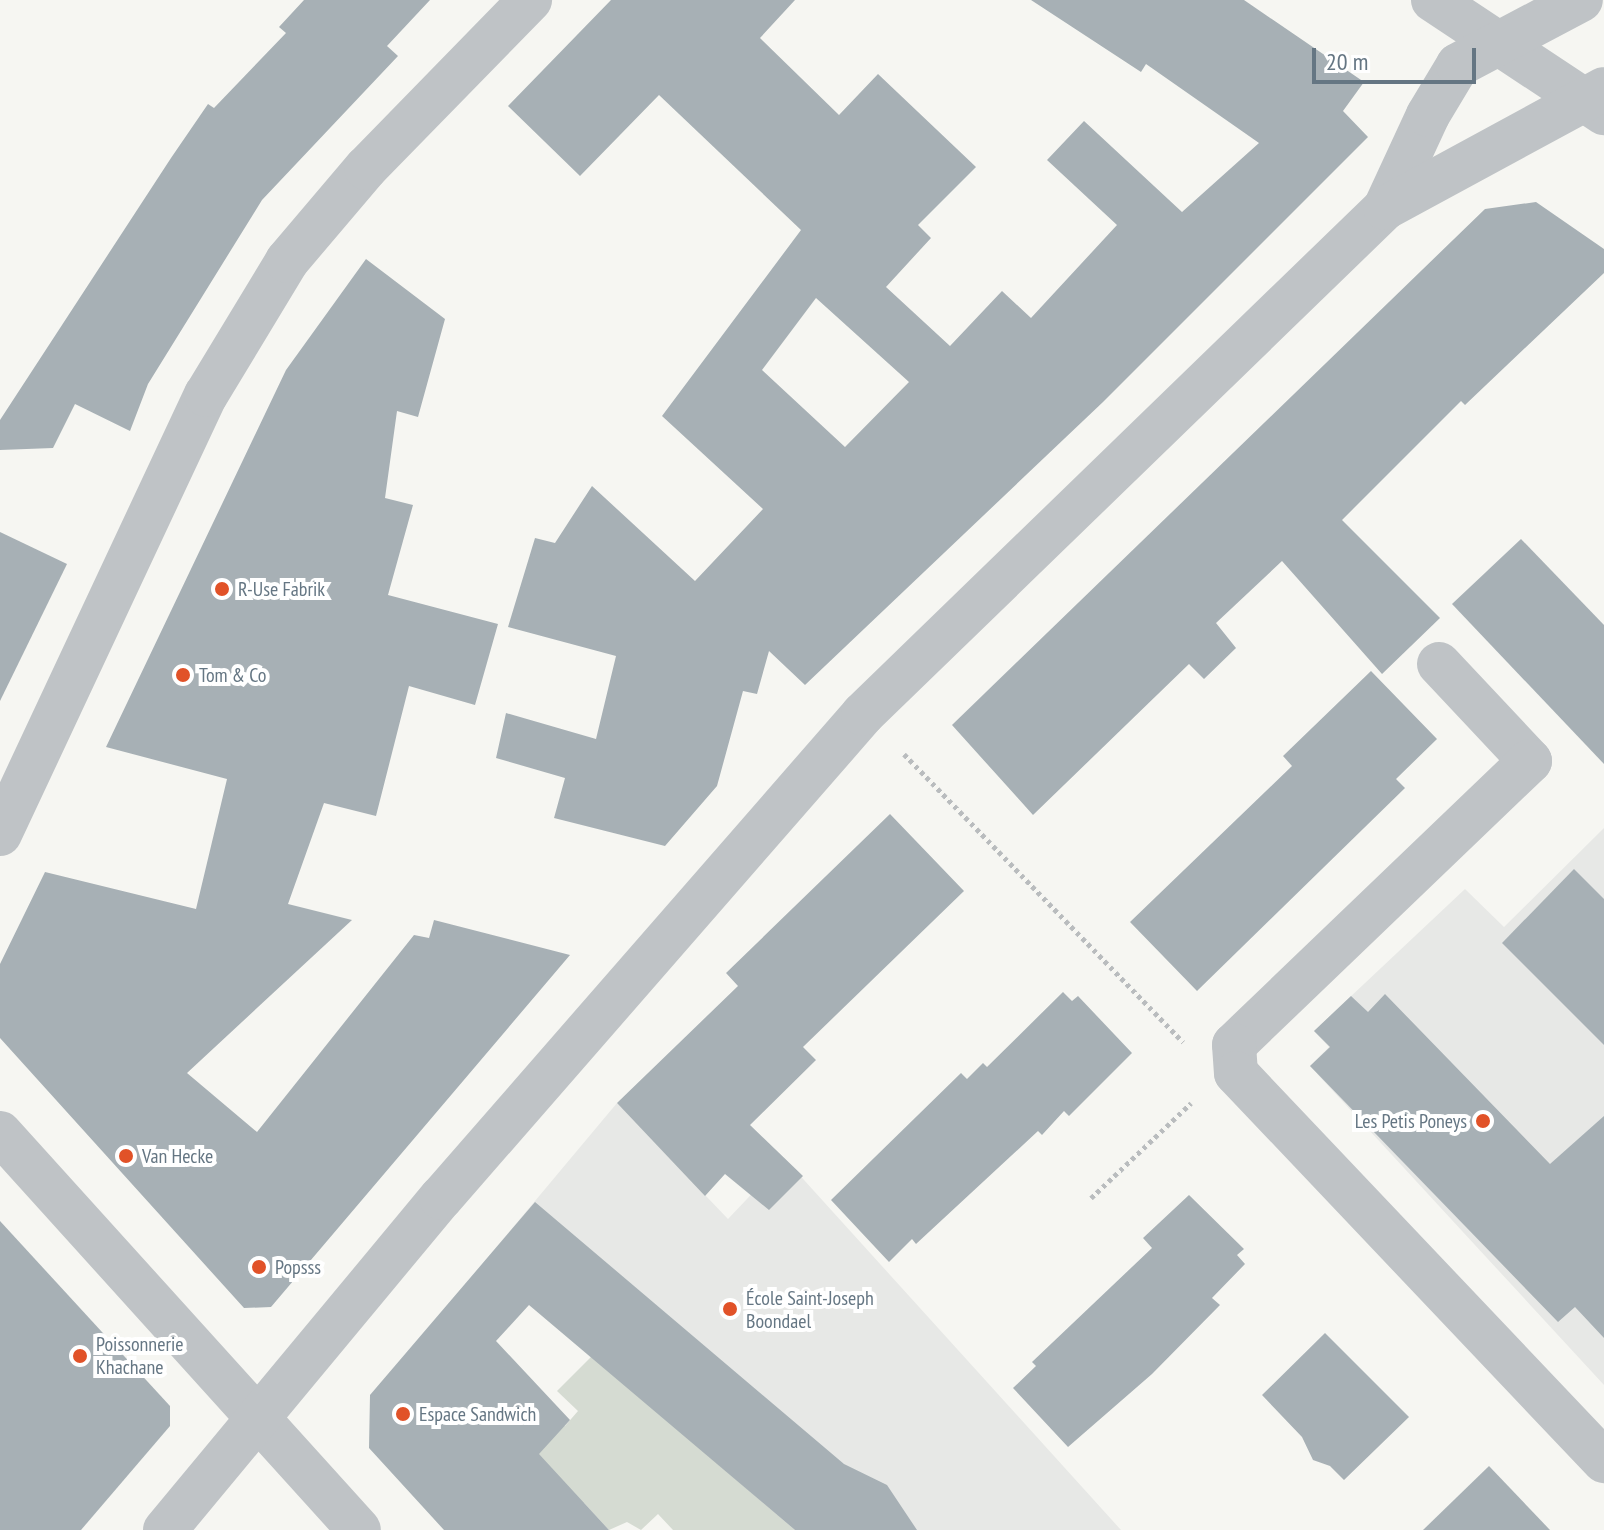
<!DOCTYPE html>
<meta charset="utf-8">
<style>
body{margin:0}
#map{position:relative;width:1604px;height:1530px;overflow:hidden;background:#f6f6f2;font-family:"PT Sans Narrow",sans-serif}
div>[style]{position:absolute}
.built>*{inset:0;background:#e7e8e6}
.green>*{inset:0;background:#d5dbd2}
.building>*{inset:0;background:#a7b0b5}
.path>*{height:5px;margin-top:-2.5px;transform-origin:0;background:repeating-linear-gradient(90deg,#b9bcbe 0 4px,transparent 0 8px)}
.minor>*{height:44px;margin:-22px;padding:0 22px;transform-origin:22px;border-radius:22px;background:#bfc3c6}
.dots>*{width:22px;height:22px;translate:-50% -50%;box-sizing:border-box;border:4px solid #fff;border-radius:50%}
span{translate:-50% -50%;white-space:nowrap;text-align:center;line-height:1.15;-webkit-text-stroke:8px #fff;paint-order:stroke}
.poi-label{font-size:20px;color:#657683}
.left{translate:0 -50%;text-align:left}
.right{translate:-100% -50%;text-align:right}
.scale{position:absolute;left:1312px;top:48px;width:164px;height:36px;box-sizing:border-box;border:4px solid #657683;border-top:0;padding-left:10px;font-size:24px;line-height:28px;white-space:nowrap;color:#657683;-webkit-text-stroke:6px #fff;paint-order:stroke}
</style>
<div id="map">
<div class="built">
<i style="clip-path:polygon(1604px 828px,1604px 1385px,1310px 1066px,1329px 1047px,1314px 1031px,1465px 889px,1504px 927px)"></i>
<i style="clip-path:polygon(617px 1103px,728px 1219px,785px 1159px,1121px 1530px,795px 1530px,483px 1263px)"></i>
</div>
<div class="green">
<i style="clip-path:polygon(592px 1356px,795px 1530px,673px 1530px,658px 1514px,641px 1530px,627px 1522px,609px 1530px,584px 1503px,566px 1519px,533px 1481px,539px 1404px,565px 1426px,578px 1411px,557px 1391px)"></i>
</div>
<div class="building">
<i style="clip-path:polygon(304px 0,430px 0,387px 46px,398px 56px,262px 200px,148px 384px,130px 431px,75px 404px,53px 448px,0 450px,0 420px,171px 158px,208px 104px,214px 108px,286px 33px,279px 27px)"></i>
<i style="clip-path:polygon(evenodd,611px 0,795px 0,760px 38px,839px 115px,878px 74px,976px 167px,918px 225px,931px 238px,886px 287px,950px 346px,1002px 291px,1031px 318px,1117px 225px,1047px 160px,1084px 121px,1182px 212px,1259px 143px,1146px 64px,1141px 72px,1031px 0,1244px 0,1364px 82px,1343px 111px,1368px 137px,1103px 402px,805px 685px,769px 651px,757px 694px,743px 691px,717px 786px,665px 846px,554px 818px,565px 778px,496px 758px,506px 713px,596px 739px,616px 656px,508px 627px,535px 538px,555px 543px,592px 486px,695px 581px,763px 509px,662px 416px,801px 230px,659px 95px,580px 176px,508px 106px,611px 0,816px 298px,909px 382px,845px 447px,762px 370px,816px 298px)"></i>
<i style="clip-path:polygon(1536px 202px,1604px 249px,1604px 273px,1465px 405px,1461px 401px,1342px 520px,1440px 618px,1382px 674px,1282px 561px,1216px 623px,1236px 648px,1204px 679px,1189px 664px,1033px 815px,952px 725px,1485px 209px)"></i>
<i style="clip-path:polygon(366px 259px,445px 319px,418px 417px,397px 411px,385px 498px,413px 505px,388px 595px,498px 624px,475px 705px,409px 686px,376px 816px,324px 803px,288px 904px,352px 920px,187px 1073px,257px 1132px,414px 935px,429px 938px,434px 920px,570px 955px,271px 1307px,244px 1308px,0 1038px,0 964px,45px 872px,196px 909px,227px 779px,106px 747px,286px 370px)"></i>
<i style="clip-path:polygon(0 532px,67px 564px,0 701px)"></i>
<i style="clip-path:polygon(1521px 539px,1604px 625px,1604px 764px,1452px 604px)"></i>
<i style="clip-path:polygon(1371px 671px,1437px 739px,1396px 779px,1405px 788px,1197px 991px,1130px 922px,1292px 766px,1283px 756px)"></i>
<i style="clip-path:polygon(890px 814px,964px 891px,803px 1047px,816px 1060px,750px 1125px,803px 1176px,769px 1210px,725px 1174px,705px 1196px,617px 1103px,738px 986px,726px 973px)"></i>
<i style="clip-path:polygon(1574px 869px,1604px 899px,1604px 1045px,1502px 943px)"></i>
<i style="clip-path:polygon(1063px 992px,1072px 1001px,1078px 996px,1132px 1053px,1069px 1116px,1064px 1111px,1042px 1135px,1038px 1131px,916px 1244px,912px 1239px,889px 1262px,831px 1200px,961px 1073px,967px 1079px,983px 1063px,987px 1067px)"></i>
<i style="clip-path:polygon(1385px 994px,1550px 1164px,1604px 1116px,1604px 1338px,1575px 1307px,1558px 1322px,1310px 1066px,1330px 1047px,1314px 1031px,1351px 996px,1368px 1012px)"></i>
<i style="clip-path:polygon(1189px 1195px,1244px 1249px,1237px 1255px,1245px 1264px,1212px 1298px,1220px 1305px,1152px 1374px,1068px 1447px,1013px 1388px,1036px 1366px,1032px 1362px,1152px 1248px,1143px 1238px)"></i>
<i style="clip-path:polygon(535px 1202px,844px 1464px,887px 1485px,917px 1530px,795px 1530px,529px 1305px,496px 1341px,570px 1420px,539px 1454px,609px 1530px,444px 1530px,369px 1448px,370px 1395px)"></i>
<i style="clip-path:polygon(0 1221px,170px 1406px,170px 1426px,81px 1530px,0 1530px)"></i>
<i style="clip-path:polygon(1325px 1333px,1409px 1417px,1344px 1480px,1330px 1466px,1313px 1460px,1302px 1437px,1262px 1395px)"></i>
<i style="clip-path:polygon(1489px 1466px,1550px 1530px,1423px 1530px)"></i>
</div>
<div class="path">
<i style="left:904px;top:754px;width:401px;rotate:45.9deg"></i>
<i style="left:1091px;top:1198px;width:138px;rotate:-43.5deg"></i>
</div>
<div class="minor">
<i style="left:1433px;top:0;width:205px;rotate:33.5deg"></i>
<i style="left:1385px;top:208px;width:102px;rotate:-65.2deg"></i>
<i style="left:1428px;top:115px;width:58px;rotate:-59deg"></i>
<i style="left:1458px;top:65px;width:139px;rotate:-27.9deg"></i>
<i style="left:1439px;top:664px;width:133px;rotate:46.8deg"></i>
<i style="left:1530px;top:761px;width:410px;rotate:136.2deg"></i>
<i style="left:1234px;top:1045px;width:28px;rotate:86deg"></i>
<i style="left:1236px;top:1073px;width:535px;rotate:46.52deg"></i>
<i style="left:0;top:834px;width:485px;rotate:-64.9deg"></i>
<i style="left:206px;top:395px;width:157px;rotate:-58.8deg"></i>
<i style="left:287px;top:261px;width:122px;rotate:-49.7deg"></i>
<i style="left:366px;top:168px;width:235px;rotate:-45.7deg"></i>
<i style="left:0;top:1133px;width:535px;rotate:47.88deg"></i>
<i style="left:165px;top:1530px;width:432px;rotate:-50.3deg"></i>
<i style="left:441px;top:1198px;width:642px;rotate:-48.91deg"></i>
<i style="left:863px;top:714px;width:727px;rotate:-44.11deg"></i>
<i style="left:1385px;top:208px;width:249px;rotate:-28.5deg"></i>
</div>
<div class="dots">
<i style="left:222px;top:589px;background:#e15228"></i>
<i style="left:183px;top:675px;background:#e15228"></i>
<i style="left:1483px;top:1121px;background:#e15228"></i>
<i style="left:126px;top:1156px;background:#e15228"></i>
<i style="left:259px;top:1267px;background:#e15228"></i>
<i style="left:730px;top:1309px;background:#e15228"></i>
<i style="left:80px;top:1356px;background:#e15228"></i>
<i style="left:403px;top:1414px;background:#e15228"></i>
</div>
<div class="poi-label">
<span class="left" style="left:238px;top:589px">R-Use Fabrik</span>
<span class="left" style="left:199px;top:675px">Tom &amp; Co</span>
<span class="right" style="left:1467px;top:1121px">Les Petis Poneys</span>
<span class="left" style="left:142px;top:1156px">Van Hecke</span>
<span class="left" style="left:275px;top:1267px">Popsss</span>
<span class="left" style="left:746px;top:1310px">École Saint-Joseph<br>Boondael</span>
<span class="left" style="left:96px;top:1356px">Poissonnerie<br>Khachane</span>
<span class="left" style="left:419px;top:1414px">Espace Sandwich</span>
</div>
<div class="scale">20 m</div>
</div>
